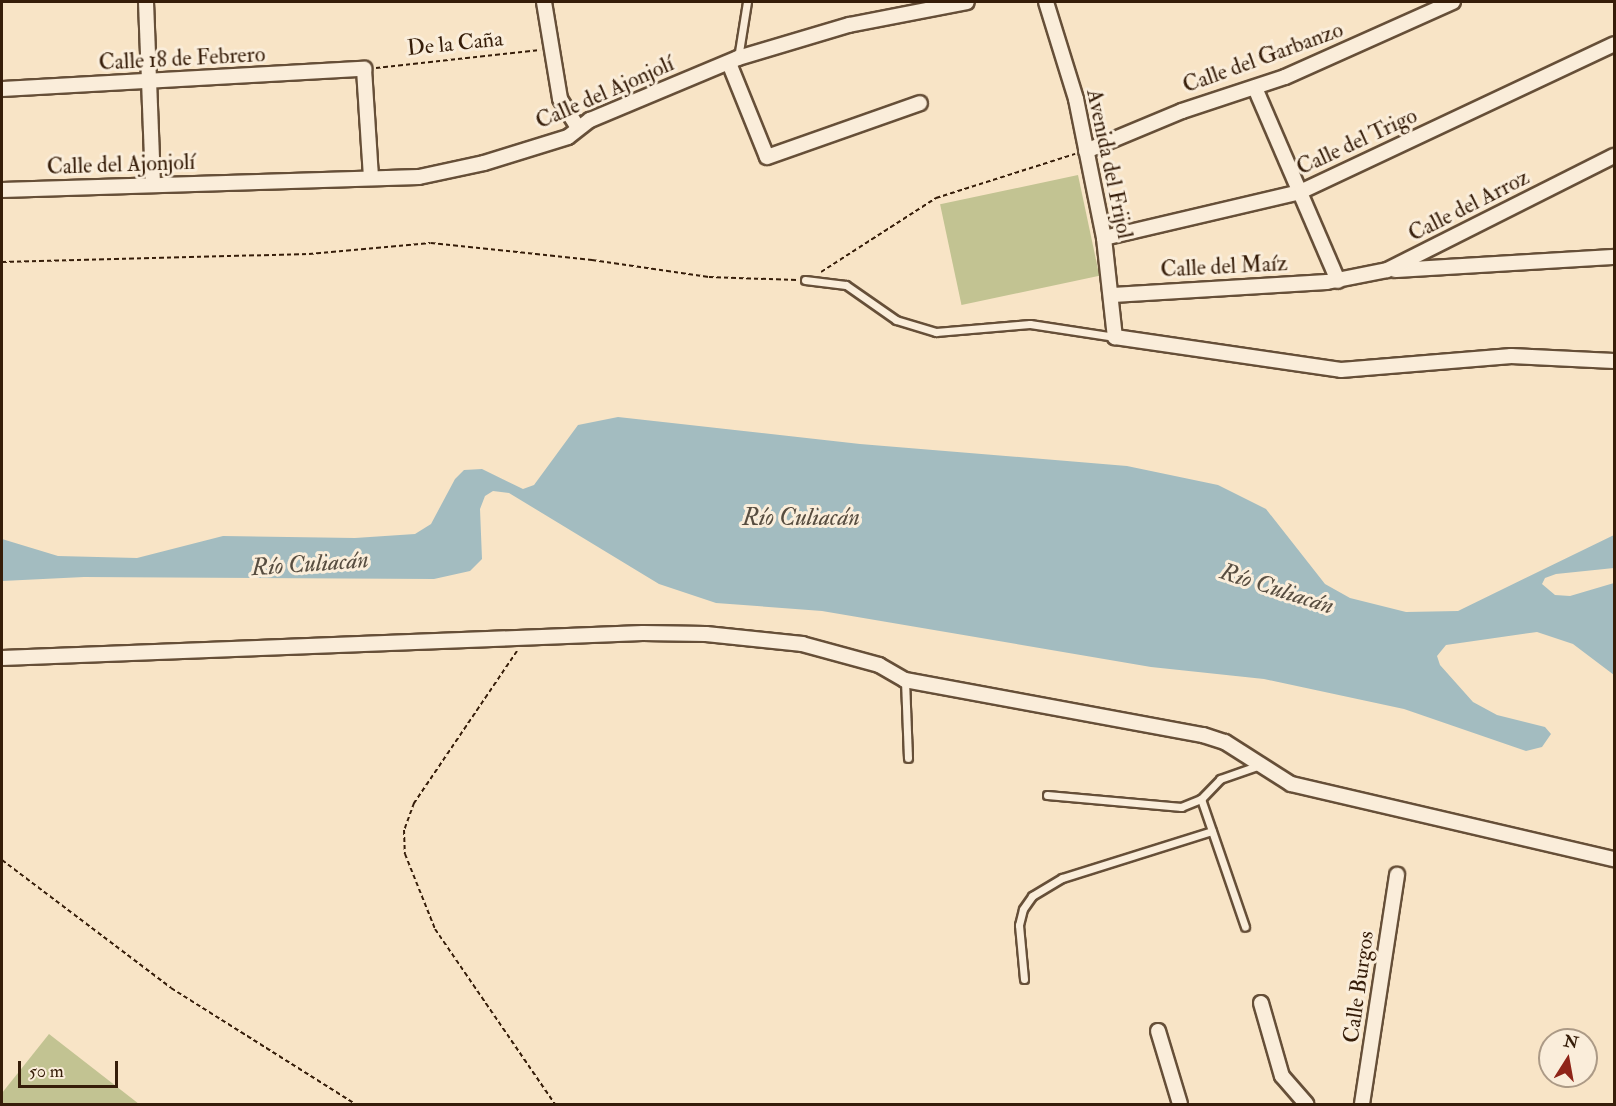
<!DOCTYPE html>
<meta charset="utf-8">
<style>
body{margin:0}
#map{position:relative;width:1616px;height:1106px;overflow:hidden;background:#f8e4c6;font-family:"IM FELL Double Pica",serif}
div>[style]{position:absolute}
.green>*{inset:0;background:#c2c392;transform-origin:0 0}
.water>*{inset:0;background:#a3bcc0}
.path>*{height:2px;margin-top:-1px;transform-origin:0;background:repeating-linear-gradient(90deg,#361d09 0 4.5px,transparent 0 7.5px)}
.roads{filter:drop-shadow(2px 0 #664f38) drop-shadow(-2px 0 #664f38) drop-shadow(0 2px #664f38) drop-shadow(0 -2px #664f38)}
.lane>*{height:7px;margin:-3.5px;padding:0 3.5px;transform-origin:3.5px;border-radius:3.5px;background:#faedda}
.street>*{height:14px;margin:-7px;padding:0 7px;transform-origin:7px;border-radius:7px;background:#faedda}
span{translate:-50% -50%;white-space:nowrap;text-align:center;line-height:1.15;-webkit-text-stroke:6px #faedda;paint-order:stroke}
.street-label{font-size:22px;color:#361d09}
.water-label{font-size:24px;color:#574d40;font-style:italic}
.frame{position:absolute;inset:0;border:3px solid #361d09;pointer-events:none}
.north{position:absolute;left:1538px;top:1028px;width:60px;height:60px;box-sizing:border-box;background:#faedda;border:2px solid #ac9a86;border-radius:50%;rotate:11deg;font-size:16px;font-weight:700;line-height:24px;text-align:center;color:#361d09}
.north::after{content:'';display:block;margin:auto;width:21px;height:27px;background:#8f2418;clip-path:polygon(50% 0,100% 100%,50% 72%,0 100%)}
.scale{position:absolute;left:18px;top:1061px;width:100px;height:27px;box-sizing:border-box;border:3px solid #361d09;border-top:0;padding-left:8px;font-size:18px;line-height:21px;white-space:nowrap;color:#361d09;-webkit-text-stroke:4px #faedda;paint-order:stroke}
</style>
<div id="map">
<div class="green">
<i style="left:1078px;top:175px;width:103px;height:141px;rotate:78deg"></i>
<i style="clip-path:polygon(49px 1034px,139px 1104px,2px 1104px,2px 1093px)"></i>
</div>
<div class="water">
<i style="clip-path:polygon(618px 417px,860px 444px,1127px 466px,1218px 485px,1266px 509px,1325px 584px,1350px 598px,1406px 612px,1458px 611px,1614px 535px,1614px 568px,1556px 574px,1545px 578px,1542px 584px,1555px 595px,1570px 596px,1614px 583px,1614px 675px,1573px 644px,1537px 632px,1446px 645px,1437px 656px,1440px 665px,1473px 702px,1497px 715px,1545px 727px,1551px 734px,1542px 747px,1526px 751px,1404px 709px,1264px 679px,1151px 667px,822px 611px,716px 603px,659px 584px,509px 493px,493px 491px,485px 496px,480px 509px,482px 559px,470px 571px,434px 579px,84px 577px,2px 581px,2px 539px,58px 556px,137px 558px,223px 536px,355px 538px,415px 534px,431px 524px,455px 479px,464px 470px,482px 469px,523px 489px,534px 485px,578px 425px)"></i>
</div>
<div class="path">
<i style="left:376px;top:68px;width:165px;rotate:-6.3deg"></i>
<i style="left:2px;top:262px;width:307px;rotate:-1.5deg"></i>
<i style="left:309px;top:254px;width:122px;rotate:-5.2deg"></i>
<i style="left:431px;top:243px;width:162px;rotate:6deg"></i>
<i style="left:592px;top:260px;width:118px;rotate:8.3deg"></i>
<i style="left:709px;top:277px;width:88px;rotate:2deg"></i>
<i style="left:821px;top:272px;width:137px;rotate:-32.8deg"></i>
<i style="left:936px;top:198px;width:146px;rotate:-17.6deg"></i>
<i style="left:517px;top:651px;width:184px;rotate:124.1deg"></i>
<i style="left:414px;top:803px;width:29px;rotate:110deg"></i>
<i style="left:404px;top:830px;width:24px;rotate:88deg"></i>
<i style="left:405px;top:854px;width:81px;rotate:68.2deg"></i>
<i style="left:435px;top:929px;width:212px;rotate:55.6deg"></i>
<i style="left:2px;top:860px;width:212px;rotate:37.1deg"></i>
<i style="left:171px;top:988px;width:218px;rotate:32.2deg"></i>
</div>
<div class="roads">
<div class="lane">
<i style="left:738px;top:58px;width:57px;rotate:-80.9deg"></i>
<i style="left:805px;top:280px;width:41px;rotate:7deg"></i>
<i style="left:846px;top:285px;width:61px;rotate:35deg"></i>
<i style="left:896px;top:320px;width:42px;rotate:16.7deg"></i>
<i style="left:936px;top:332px;width:94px;rotate:-4.9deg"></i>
<i style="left:1030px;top:324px;width:86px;rotate:8.7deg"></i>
<i style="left:905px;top:680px;width:78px;rotate:87.8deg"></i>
<i style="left:1047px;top:795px;width:135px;rotate:5.1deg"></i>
<i style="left:1181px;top:807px;width:22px;rotate:-22deg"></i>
<i style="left:1201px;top:799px;width:28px;rotate:-46deg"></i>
<i style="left:1220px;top:779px;width:42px;rotate:-19.3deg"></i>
<i style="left:1201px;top:799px;width:135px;rotate:71deg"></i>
<i style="left:1024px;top:979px;width:54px;rotate:-95.3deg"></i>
<i style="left:1019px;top:925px;width:16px;rotate:-76deg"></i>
<i style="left:1023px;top:909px;width:16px;rotate:-55deg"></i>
<i style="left:1032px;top:896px;width:35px;rotate:-31deg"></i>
<i style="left:1062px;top:878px;width:157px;rotate:-17.4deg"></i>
</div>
<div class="street">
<i style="left:146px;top:2px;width:183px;rotate:87.8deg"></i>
<i style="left:544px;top:2px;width:98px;rotate:80.6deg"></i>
<i style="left:560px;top:99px;width:34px;rotate:58deg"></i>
<i style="left:1046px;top:2px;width:102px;rotate:72.8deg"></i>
<i style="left:1076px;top:99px;width:142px;rotate:78.6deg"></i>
<i style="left:1104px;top:238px;width:100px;rotate:83.7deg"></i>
<i style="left:1115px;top:337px;width:228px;rotate:8.3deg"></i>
<i style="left:1341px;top:370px;width:171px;rotate:-4.7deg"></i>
<i style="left:1511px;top:356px;width:103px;rotate:2.8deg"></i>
<i style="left:729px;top:63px;width:101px;rotate:68deg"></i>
<i style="left:767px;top:157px;width:162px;rotate:-19.4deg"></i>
<i style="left:1255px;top:88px;width:210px;rotate:66.7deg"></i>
<i style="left:2px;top:89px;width:363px;rotate:-3.2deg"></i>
<i style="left:364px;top:69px;width:107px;rotate:86.3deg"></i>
<i style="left:1086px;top:151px;width:104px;rotate:-22.6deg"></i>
<i style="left:1182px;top:111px;width:108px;rotate:-18.3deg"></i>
<i style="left:1285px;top:77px;width:184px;rotate:-24.1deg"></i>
<i style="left:2px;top:190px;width:417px;rotate:-1.8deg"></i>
<i style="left:419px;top:177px;width:66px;rotate:-12.2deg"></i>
<i style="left:484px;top:163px;width:88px;rotate:-17.2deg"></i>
<i style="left:568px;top:137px;width:28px;rotate:-38deg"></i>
<i style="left:590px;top:120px;width:160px;rotate:-22.7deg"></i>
<i style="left:738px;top:58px;width:116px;rotate:-16.6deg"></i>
<i style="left:849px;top:25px;width:120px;rotate:-11deg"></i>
<i style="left:1104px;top:238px;width:201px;rotate:-13.2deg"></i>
<i style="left:1300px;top:192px;width:347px;rotate:-25.2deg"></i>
<i style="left:1395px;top:270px;width:219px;rotate:-3.4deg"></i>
<i style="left:1113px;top:295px;width:214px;rotate:-3.5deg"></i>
<i style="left:1327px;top:282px;width:61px;rotate:-11.3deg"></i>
<i style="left:1387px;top:270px;width:254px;rotate:-26.7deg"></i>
<i style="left:2px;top:658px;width:641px;rotate:-2.23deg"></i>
<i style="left:643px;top:633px;width:63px;rotate:0.9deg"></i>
<i style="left:706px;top:634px;width:97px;rotate:5.9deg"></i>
<i style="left:802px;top:644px;width:80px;rotate:15.3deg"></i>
<i style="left:879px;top:665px;width:30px;rotate:30deg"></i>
<i style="left:905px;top:680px;width:303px;rotate:10.5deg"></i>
<i style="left:1203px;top:735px;width:23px;rotate:18deg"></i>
<i style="left:1225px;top:742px;width:78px;rotate:32.5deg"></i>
<i style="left:1291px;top:784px;width:332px;rotate:13.1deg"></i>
<i style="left:1261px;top:1003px;width:76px;rotate:74deg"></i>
<i style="left:1282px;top:1076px;width:37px;rotate:49deg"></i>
<i style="left:1158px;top:1031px;width:76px;rotate:73.2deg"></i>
<i style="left:1362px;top:1104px;width:232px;rotate:-81.3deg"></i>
</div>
</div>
<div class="street-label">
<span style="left:455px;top:44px;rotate:-6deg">De la Caña</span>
<span style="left:1263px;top:58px;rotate:-20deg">Calle del Garbanzo</span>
<span style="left:182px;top:59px;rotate:-3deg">Calle 18 de Febrero</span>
<span style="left:605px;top:93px;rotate:-24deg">Calle del Ajonjolí</span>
<span style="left:1357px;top:142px;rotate:-25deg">Calle del Trigo</span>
<span style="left:1109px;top:164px;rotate:78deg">Avenida del Frijol</span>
<span style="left:121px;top:165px;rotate:-2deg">Calle del Ajonjolí</span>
<span style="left:1469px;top:206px;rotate:-27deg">Calle del Arroz</span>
<span style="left:1224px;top:267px;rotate:-3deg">Calle del Maíz</span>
<span style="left:1359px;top:987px;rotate:-82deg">Calle Burgos</span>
</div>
<div class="water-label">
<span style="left:801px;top:518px">Río Culiacán</span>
<span style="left:310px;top:564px;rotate:-4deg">Río Culiacán</span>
<span style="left:1277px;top:589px;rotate:18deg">Río Culiacán</span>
</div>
<div class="frame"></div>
<div class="north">N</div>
<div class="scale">50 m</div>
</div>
